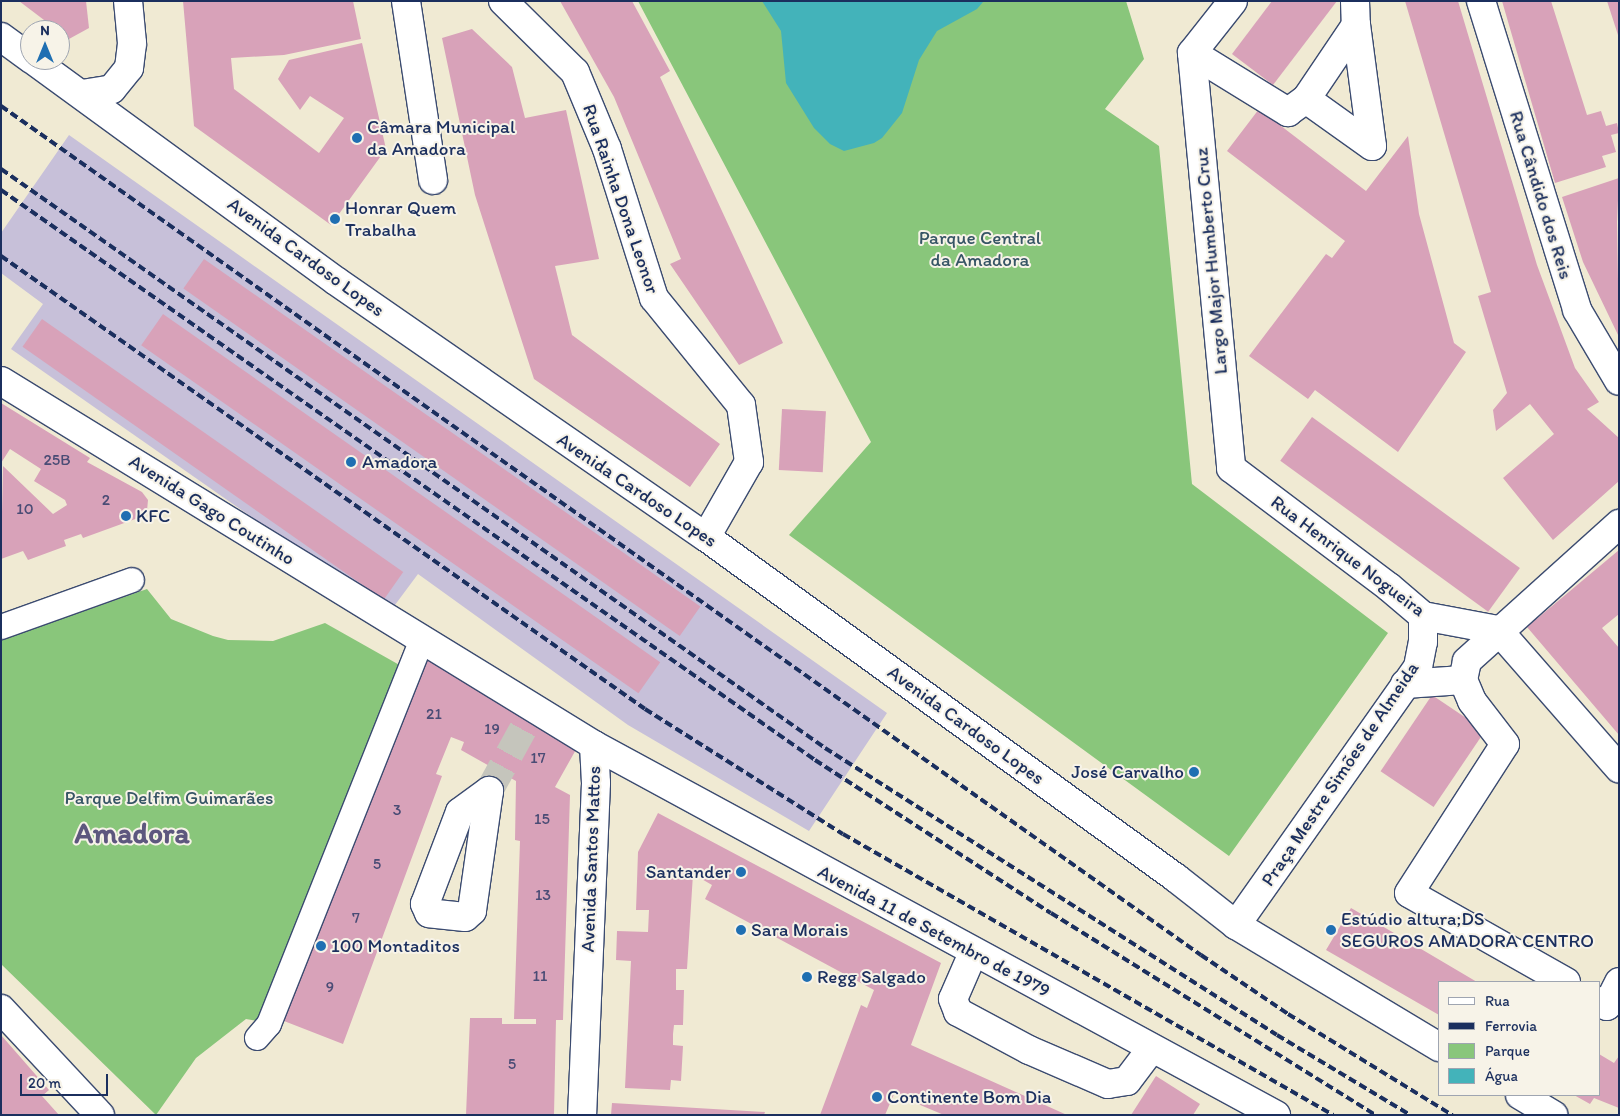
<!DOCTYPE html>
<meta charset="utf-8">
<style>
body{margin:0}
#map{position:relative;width:1620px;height:1116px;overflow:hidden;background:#f0ead3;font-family:Itim,sans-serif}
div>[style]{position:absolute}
.industrial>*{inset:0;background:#c7c0d9}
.green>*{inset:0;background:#89c67b}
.water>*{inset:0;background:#43b3ba}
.building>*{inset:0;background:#d8a2b9;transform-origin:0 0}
.minor-tunnel>*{height:28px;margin-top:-14px;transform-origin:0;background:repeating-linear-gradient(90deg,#c5c5bc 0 28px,transparent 0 42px)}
.roads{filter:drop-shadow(1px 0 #3b4b70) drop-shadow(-1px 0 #3b4b70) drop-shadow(0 1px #3b4b70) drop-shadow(0 -1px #3b4b70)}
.pedestrian>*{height:24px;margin:-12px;padding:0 12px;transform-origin:12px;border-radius:12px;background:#fff}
.minor>*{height:28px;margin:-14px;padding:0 14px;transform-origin:14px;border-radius:14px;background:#fff}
.tertiary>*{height:28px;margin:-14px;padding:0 14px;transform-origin:14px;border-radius:14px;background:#fff}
.rail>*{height:4px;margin-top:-2px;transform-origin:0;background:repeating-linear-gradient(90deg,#1b2f5e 0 8px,transparent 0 12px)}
.dots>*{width:14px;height:14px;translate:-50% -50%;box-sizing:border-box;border:2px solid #f7f3e8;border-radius:50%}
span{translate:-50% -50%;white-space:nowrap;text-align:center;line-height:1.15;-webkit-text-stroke:4px #f7f3e8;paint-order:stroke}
.number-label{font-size:16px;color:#4a4c75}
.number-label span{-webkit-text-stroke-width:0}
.poi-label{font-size:19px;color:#1b2f5e}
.left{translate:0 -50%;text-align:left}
.right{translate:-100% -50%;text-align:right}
.street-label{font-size:19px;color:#1b2f5e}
.park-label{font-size:19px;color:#365565}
.town-label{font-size:29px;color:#5d577e;font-weight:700}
.frame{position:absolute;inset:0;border:2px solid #1b2f5e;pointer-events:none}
.legend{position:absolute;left:1438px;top:981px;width:162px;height:115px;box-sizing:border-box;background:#f7f3e8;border:1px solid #9fa5b1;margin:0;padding:6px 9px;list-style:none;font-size:15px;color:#1b2f5e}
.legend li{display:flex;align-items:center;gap:10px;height:25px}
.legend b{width:25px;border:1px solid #9fa5b1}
.north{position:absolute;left:20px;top:20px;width:50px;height:50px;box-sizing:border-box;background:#f7f3e8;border:1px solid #9fa5b1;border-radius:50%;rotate:0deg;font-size:14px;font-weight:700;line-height:20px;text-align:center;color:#1b2f5e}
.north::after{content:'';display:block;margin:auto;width:18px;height:22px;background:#1f6fb2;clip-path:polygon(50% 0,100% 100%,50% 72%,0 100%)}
.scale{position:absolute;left:20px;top:1074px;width:88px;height:22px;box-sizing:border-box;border:2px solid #1b2f5e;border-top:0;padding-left:6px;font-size:15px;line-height:18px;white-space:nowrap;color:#1b2f5e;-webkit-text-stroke:4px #f7f3e8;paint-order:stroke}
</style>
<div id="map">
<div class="industrial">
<i style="clip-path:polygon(69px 135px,887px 713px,809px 831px,628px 725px,418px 574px,389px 613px,11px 349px,43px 304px,1px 273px,1px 233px)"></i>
</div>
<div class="green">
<i style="clip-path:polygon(638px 1px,1126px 1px,1144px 59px,1105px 109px,1159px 146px,1192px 484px,1388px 633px,1229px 856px,789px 535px,871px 442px)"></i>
<i style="clip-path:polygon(147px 589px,171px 619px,213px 636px,228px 640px,273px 641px,325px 623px,403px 667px,360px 763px,263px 1022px,246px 1019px,196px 1058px,156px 1115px,1px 964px,1px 640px)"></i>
</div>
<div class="water">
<i style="clip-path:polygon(762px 1px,983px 1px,983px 2px,977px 9px,937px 31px,919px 60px,902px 113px,882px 138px,874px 143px,844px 151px,830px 144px,814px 128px,786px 83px,781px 31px)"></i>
</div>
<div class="building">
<i style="clip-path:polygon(19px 1px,86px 1px,89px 28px,69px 39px)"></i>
<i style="clip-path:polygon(183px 1px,353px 1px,361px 39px,284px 55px,231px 58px,234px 89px,319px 153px,344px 118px,310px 96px,300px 110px,278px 79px,289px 60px,362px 43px,386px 149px,331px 225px,194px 126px)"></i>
<i style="clip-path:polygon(560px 1px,632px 1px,670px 71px,660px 77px,783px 343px,739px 365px,670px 264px,681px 259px,614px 97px)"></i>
<i style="clip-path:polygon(1272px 1px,1337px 1px,1273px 85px,1232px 54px)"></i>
<i style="clip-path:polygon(1405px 1px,1458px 1px,1537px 265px,1575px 368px,1599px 402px,1587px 409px,1619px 438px,1619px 481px,1553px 540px,1503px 478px,1554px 434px,1530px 404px,1496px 431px,1493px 410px,1507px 393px,1478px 296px,1491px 292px)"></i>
<i style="clip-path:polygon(1502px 1px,1551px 1px,1587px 115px,1601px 111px,1606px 126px,1617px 123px,1619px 133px,1611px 135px,1616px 152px,1602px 156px,1606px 167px,1555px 183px)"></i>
<i style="clip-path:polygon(1607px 1px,1619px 1px,1619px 35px,1618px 35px)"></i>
<i style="clip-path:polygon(472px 29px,512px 67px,525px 118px,566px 110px,599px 259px,555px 266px,572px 335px,720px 444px,690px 487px,534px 379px,475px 195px,442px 38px)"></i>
<i style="clip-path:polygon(1259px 109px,1366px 191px,1408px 136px,1419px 214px,1454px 343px,1466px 352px,1398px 452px,1315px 390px,1308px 399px,1249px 356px,1326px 254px,1332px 258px,1345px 241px,1227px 151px)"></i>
<i style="clip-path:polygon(1619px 178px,1617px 222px,1619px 337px,1583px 262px,1562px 197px)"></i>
<i style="left:204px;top:259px;width:606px;height:36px;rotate:35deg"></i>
<i style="left:163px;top:314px;width:607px;height:38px;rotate:35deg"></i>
<i style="left:42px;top:319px;width:441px;height:34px;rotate:35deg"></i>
<i style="clip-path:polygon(1px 403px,90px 458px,87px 462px,142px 492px,148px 500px,147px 511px,138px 518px,83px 538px,81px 534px,64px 540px,66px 546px,28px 560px,23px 551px,1px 559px,3px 466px,53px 514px,67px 505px,65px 500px,34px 481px,41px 469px,10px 449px,1px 463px)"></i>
<i style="left:782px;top:409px;width:44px;height:61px;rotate:3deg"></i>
<i style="left:1312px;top:417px;width:257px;height:54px;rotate:36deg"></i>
<i style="clip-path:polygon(1619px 550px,1619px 614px,1602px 628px,1619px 648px,1619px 735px,1527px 627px)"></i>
<i style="clip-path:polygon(426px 656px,578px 746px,555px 787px,570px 795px,563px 1020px,556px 1020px,554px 1115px,466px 1115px,470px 1018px,502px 1018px,502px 1024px,536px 1024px,536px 1019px,514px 1019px,520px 841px,515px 840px,516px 781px,461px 750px,464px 742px,451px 737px,436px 774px,442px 776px,343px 1044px,284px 1021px)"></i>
<i style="left:1432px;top:695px;width:64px;height:92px;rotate:34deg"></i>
<i style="clip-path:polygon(658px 813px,941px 963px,911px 1045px,1067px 1115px,944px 1115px,894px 1094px,885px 1115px,820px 1115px,861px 1005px,867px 1008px,874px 990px,705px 899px,712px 885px,693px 874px,687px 969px,676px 969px,676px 990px,684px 990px,683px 1025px,674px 1025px,673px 1034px,673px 1045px,683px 1046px,681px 1081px,671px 1080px,670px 1090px,625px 1088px,631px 961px,616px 960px,617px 931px,648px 932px,649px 910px,636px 910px,638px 852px)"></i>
<i style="clip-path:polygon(1351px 908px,1394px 933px,1477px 982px,1439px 982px,1439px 1015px,1326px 950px)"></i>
<i style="clip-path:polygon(1px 1035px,49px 1090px,42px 1096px,59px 1115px,1px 1115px)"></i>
<i style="clip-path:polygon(1599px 1054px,1614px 1063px,1619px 1056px,1619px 1108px,1594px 1098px,1590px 1104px,1574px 1095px,1599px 1095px)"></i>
<i style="clip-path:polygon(1156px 1076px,1200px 1104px,1193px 1115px,1131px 1115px)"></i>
<i style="clip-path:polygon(612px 1103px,765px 1112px,764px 1115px,611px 1115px)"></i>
</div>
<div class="minor-tunnel">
<i style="left:489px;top:791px;width:94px;rotate:-61.2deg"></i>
</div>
<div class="roads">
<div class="pedestrian">
<i style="left:1px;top:627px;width:139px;rotate:-19.7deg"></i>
<i style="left:257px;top:1038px;width:18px;rotate:-49deg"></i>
<i style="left:269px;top:1024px;width:413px;rotate:-68.3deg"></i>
</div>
<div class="minor">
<i style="left:406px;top:1px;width:181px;rotate:81.4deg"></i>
<i style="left:503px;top:1px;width:101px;rotate:44.6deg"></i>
<i style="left:575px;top:72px;width:83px;rotate:67.4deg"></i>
<i style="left:607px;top:149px;width:156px;rotate:72.5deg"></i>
<i style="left:654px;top:298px;width:138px;rotate:50.9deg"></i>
<i style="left:741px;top:405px;width:58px;rotate:82deg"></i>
<i style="left:749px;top:462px;width:86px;rotate:119.8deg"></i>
<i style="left:1355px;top:1px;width:24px;rotate:88deg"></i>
<i style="left:1481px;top:1px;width:324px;rotate:72.7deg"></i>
<i style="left:1577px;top:310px;width:82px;rotate:59.4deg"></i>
<i style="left:1px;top:37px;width:36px;rotate:36deg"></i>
<i style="left:1192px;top:53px;width:417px;rotate:84.6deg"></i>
<i style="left:1231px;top:468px;width:198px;rotate:37deg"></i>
<i style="left:1389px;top:587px;width:45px;rotate:40.5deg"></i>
<i style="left:1423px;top:616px;width:76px;rotate:10.6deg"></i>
<i style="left:1498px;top:630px;width:184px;rotate:48.8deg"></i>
<i style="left:1192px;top:53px;width:113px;rotate:31.6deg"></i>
<i style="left:1288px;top:112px;width:22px;rotate:-36deg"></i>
<i style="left:1306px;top:99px;width:81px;rotate:35.5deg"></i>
<i style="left:1372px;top:146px;width:122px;rotate:-97.5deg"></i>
<i style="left:1356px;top:25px;width:89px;rotate:124deg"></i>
<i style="left:1192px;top:53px;width:66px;rotate:-51.7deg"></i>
<i style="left:33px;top:60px;width:375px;rotate:36.1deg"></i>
<i style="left:336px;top:281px;width:450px;rotate:34.7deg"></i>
<i style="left:706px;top:537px;width:581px;rotate:35.96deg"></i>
<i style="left:1176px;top:878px;width:76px;rotate:38.1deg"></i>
<i style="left:1236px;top:925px;width:237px;rotate:31deg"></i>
<i style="left:82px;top:94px;width:30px;rotate:-9deg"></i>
<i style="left:112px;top:89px;width:27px;rotate:-51deg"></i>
<i style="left:129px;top:68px;width:25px;rotate:-83deg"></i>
<i style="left:132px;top:43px;width:42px;rotate:-95.4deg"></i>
<i style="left:1px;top:381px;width:696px;rotate:31.54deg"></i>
<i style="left:594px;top:745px;width:38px;rotate:87deg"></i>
<i style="left:596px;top:783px;width:332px;rotate:92.4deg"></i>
<i style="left:1405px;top:684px;width:58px;rotate:-3.9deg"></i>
<i style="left:594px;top:745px;width:776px;rotate:28.48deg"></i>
<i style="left:489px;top:791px;width:121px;rotate:98.1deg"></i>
<i style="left:472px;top:911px;width:9px;rotate:139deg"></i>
<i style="left:465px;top:917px;width:36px;rotate:-174deg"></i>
<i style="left:429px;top:913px;width:10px;rotate:-114deg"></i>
<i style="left:425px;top:904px;width:98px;rotate:-69.2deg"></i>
<i style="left:460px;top:812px;width:36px;rotate:-36deg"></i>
<i style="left:1236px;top:925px;width:316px;rotate:-54.8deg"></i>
<i style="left:1418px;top:667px;width:25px;rotate:-79deg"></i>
<i style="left:1423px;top:642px;width:26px;rotate:-90deg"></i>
<i style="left:973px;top:953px;width:50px;rotate:113.5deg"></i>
<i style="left:953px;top:999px;width:14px;rotate:69deg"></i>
<i style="left:958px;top:1012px;width:81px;rotate:28.2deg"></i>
<i style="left:1029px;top:1050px;width:86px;rotate:23.3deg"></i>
<i style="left:1108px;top:1084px;width:19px;rotate:-9deg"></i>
<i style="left:1127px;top:1081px;width:41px;rotate:-52.9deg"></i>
<i style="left:1566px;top:982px;width:180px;rotate:-150.5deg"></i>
<i style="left:1409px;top:893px;width:177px;rotate:-57.2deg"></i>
<i style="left:1505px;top:744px;width:54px;rotate:-127.5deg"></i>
<i style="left:1472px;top:701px;width:23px;rotate:-113deg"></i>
<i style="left:1463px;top:680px;width:19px;rotate:-78deg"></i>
<i style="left:1467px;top:661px;width:205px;rotate:-42deg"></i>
<i style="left:1599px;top:1001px;width:9px;rotate:32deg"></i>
<i style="left:1607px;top:1006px;width:27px;rotate:-63deg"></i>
<i style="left:1520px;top:1095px;width:39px;rotate:31deg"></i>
</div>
<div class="tertiary">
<i style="left:1px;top:1009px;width:145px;rotate:47deg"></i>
</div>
</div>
<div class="rail">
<i style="left:1px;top:106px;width:1470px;rotate:35.28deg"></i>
<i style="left:1201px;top:955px;width:105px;rotate:34.1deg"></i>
<i style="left:1288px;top:1014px;width:193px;rotate:31.6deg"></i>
<i style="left:1px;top:169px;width:1007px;rotate:35.09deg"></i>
<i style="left:825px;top:748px;width:535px;rotate:32.41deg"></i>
<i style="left:1277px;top:1035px;width:155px;rotate:31deg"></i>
<i style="left:1px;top:190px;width:994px;rotate:35deg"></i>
<i style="left:815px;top:760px;width:281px;rotate:33deg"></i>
<i style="left:1051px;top:913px;width:382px;rotate:31.9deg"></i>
<i style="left:1px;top:256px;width:787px;rotate:35.12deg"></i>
<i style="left:645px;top:709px;width:234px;rotate:32.3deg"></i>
<i style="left:843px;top:834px;width:565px;rotate:29.83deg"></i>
</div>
<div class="dots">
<i style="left:357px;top:138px;background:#1f6fb2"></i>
<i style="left:335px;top:219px;background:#1f6fb2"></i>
<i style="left:351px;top:462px;background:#1f6fb2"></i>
<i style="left:126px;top:516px;background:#1f6fb2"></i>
<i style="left:1194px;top:772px;background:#1f6fb2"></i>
<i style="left:741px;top:872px;background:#1f6fb2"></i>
<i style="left:741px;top:930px;background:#1f6fb2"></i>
<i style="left:1331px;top:930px;background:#1f6fb2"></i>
<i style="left:321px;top:946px;background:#1f6fb2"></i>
<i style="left:807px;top:977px;background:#1f6fb2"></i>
<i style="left:877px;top:1097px;background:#1f6fb2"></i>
</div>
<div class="number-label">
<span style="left:57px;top:460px">25B</span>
<span style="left:106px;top:500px">2</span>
<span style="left:25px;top:509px">10</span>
<span style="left:434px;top:714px">21</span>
<span style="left:492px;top:729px">19</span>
<span style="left:538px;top:758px">17</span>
<span style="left:397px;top:810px">3</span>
<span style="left:542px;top:819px">15</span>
<span style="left:377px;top:864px">5</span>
<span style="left:543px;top:895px">13</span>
<span style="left:356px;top:918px">7</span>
<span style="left:540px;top:976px">11</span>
<span style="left:330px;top:987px">9</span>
<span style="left:512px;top:1064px">5</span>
</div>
<div class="poi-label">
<span class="left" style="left:367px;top:138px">Câmara Municipal<br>da Amadora</span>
<span class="left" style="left:345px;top:219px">Honrar Quem<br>Trabalha</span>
<span class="left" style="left:362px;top:462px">Amadora</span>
<span class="left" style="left:136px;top:516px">KFC</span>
<span class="right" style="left:1184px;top:772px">José Carvalho</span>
<span class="right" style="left:731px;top:872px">Santander</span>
<span class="left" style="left:1341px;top:930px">Estúdio altura;DS<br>SEGUROS AMADORA CENTRO</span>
<span class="left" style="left:751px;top:930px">Sara Morais</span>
<span class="left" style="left:331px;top:946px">100 Montaditos</span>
<span class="left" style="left:817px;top:977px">Regg Salgado</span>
<span class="left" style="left:887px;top:1097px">Continente Bom Dia</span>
</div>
<div class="street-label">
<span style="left:1541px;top:195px;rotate:73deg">Rua Cândido dos Reis</span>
<span style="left:621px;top:199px;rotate:71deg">Rua Rainha Dona Leonor</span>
<span style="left:306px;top:257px;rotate:36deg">Avenida Cardoso Lopes</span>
<span style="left:1211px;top:261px;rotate:-95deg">Largo Major Humberto Cruz</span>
<span style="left:637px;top:490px;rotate:34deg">Avenida Cardoso Lopes</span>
<span style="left:212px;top:510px;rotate:32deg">Avenida Gago Coutinho</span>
<span style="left:1348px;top:556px;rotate:37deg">Rua Henrique Nogueira</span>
<span style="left:966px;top:725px;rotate:36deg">Avenida Cardoso Lopes</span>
<span style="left:1340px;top:774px;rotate:-56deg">Praça Mestre Simões de Almeida</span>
<span style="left:591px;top:859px;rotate:-88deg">Avenida Santos Mattos</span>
<span style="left:934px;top:931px;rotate:28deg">Avenida 11 de Setembro de 1979</span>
</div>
<div class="park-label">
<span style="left:980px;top:249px">Parque Central<br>da Amadora</span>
<span style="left:169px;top:798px">Parque Delfim Guimarães</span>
</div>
<div class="town-label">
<span style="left:132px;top:833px">Amadora</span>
</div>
<div class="frame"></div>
<ul class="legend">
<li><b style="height:6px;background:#fff"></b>Rua</li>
<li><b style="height:6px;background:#1b2f5e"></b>Ferrovia</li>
<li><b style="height:14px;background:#89c67b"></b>Parque</li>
<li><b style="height:14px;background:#43b3ba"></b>Água</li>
</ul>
<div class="north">N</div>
<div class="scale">20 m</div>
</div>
